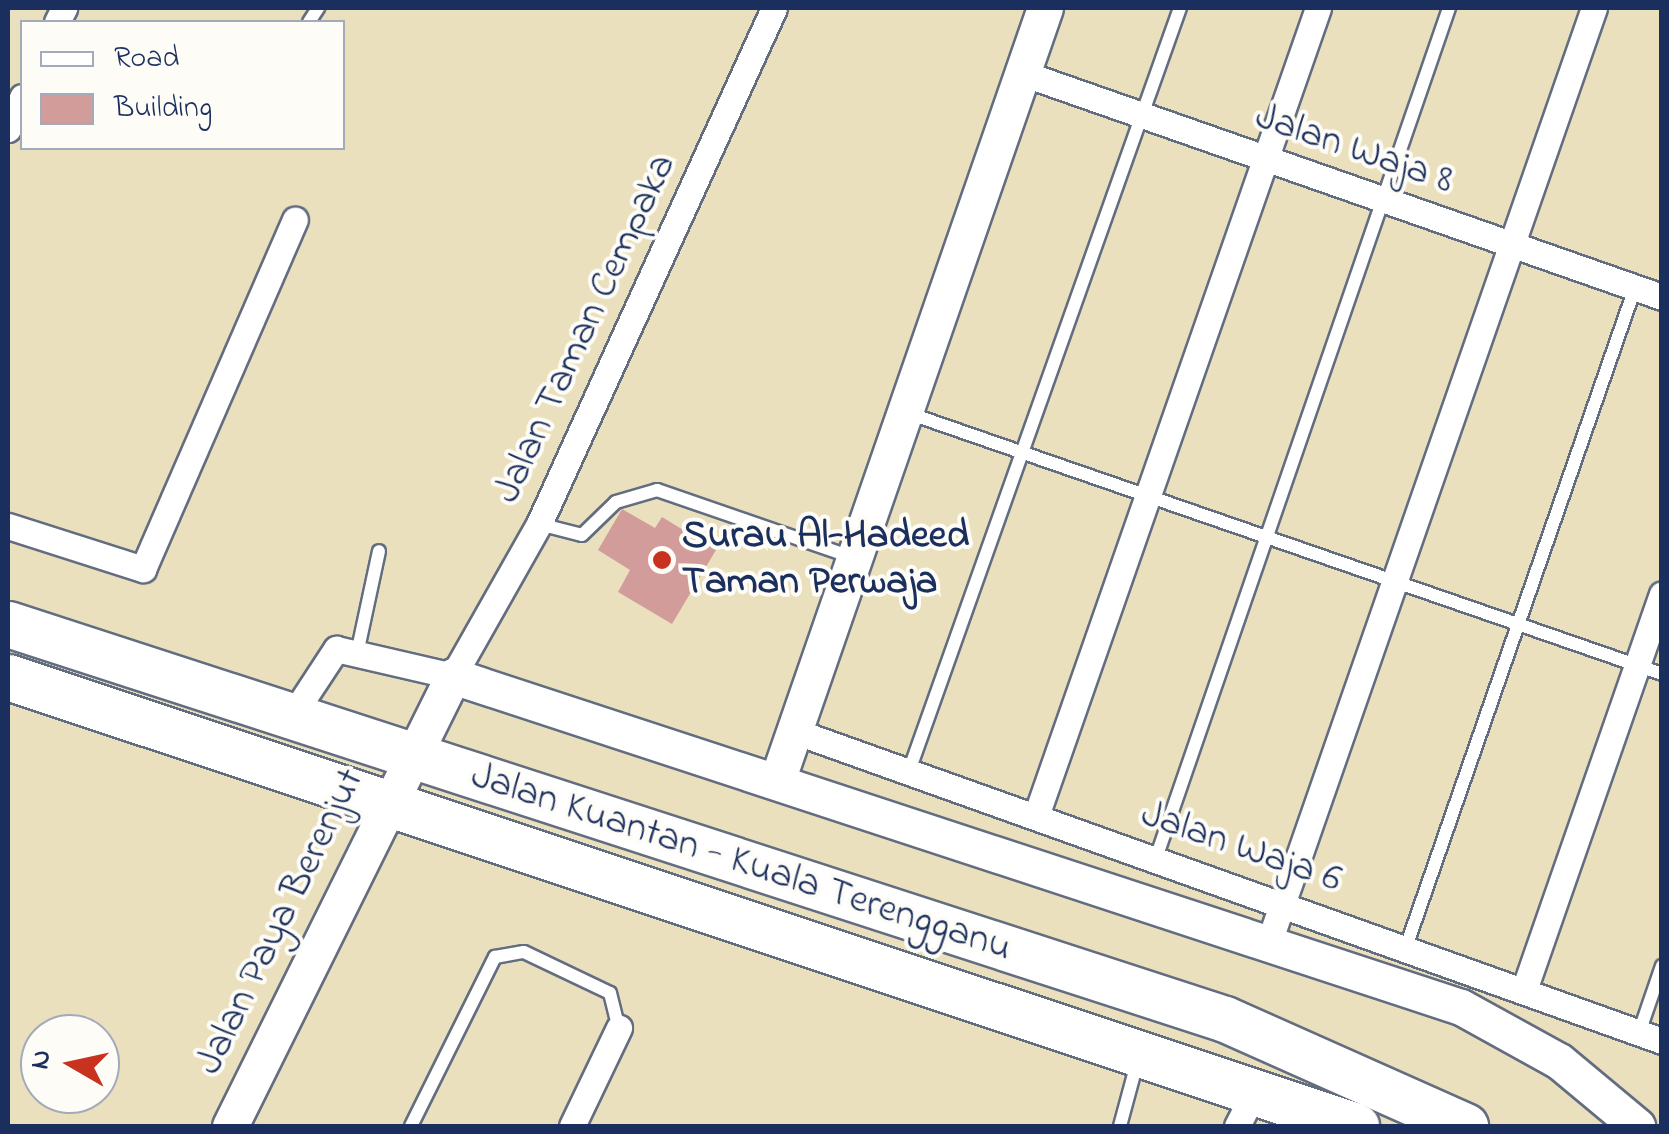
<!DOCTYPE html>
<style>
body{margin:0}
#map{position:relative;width:1669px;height:1134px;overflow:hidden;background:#eae0be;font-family:"Indie Flower",sans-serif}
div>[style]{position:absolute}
.building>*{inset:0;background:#d29c9b}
.roads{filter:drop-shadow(2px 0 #636d80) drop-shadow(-2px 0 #636d80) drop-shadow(0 2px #636d80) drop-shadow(0 -2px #636d80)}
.lane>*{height:12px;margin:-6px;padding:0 6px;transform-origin:6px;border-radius:6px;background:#fff}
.street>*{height:25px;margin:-12.5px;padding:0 12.5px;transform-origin:12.5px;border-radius:12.5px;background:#fff}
.secondary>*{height:35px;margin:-17.5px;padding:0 17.5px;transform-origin:17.5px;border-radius:17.5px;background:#fff}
.highway>*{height:45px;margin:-22.5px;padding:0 22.5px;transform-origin:22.5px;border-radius:22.5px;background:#fff}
.dots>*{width:28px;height:28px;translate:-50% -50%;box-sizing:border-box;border:5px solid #fdfcf7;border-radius:50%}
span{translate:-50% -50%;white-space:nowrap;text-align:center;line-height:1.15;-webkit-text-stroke:8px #fdfcf7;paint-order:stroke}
.street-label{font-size:40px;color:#1b2f5e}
.poi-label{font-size:40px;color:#1b2f5e;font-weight:700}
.left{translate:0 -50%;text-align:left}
.frame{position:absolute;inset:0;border:10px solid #1b2f5e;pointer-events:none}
.legend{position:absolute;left:20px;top:20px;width:325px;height:130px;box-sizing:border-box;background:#fdfcf7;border:2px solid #a3aaba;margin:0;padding:12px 18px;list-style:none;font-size:30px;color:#1b2f5e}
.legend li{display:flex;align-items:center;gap:20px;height:50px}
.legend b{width:50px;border:2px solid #a3aaba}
.north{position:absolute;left:20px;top:1014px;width:100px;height:100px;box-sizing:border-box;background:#fdfcf7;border:2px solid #a3aaba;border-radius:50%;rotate:279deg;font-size:28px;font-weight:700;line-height:40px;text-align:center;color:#1b2f5e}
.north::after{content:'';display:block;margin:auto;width:35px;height:45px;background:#c8321e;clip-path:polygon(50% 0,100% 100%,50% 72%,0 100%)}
</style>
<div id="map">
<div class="building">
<i style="clip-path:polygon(622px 509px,655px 528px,662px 517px,716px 550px,672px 624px,618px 592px,630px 570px,598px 550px)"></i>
</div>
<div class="roads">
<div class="lane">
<i style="left:309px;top:22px;width:17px;rotate:-57deg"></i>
<i style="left:908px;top:413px;width:798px;rotate:19.09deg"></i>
<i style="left:539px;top:524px;width:44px;rotate:14.3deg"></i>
<i style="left:582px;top:535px;width:47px;rotate:-44.1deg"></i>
<i style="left:616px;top:502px;width:43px;rotate:-16.3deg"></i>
<i style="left:657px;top:490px;width:206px;rotate:19deg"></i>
<i style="left:358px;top:649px;width:100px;rotate:-77.9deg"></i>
<i style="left:909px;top:771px;width:810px;rotate:-70.45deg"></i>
<i style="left:1156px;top:858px;width:899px;rotate:-70.98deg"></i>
<i style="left:1406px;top:947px;width:698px;rotate:-70.84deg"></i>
<i style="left:1639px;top:1033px;width:71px;rotate:-71.1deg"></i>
<i style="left:411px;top:1126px;width:189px;rotate:-63.6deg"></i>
<i style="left:495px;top:957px;width:29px;rotate:-10deg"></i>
<i style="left:524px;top:952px;width:95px;rotate:25.5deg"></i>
<i style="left:610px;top:993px;width:36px;rotate:76deg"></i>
<i style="left:1120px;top:1126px;width:65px;rotate:-74.9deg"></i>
</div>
<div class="street">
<i style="left:57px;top:22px;width:16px;rotate:-63deg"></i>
<i style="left:1022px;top:73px;width:678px;rotate:19.29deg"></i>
<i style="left:8px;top:129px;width:35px;rotate:-66deg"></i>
<i style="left:8px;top:526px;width:142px;rotate:17.7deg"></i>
<i style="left:143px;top:569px;width:381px;rotate:-66.5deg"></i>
<i style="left:294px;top:713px;width:77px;rotate:-56.7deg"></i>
<i style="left:336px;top:649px;width:120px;rotate:13deg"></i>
<i style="left:453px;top:676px;width:175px;rotate:-60.5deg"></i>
<i style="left:539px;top:524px;width:567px;rotate:-65.51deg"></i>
<i style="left:794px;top:731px;width:922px;rotate:19.65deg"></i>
<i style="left:1036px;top:816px;width:856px;rotate:-70.76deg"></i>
<i style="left:1268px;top:945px;width:992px;rotate:-70.82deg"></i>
<i style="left:1524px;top:990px;width:419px;rotate:-70.8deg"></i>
<i style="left:572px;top:1126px;width:109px;rotate:-64.4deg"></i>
<i style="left:1237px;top:1126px;width:42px;rotate:-62.8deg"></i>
</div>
<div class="secondary">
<i style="left:778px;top:778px;width:815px;rotate:-70.88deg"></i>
<i style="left:230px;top:1126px;width:502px;rotate:-63.64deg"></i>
<i style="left:453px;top:676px;width:1061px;rotate:18.18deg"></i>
<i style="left:1461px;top:1007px;width:112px;rotate:28.9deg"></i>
<i style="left:1559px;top:1061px;width:102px;rotate:39.8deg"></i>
</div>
<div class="highway">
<i style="left:8px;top:624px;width:1279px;rotate:17.98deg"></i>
<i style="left:1225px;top:1019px;width:263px;rotate:24deg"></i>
<i style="left:8px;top:677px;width:1421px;rotate:18.42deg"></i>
</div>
</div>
<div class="dots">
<i style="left:662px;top:560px;background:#c8321e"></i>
</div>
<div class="street-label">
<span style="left:1354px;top:150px;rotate:19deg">Jalan Waja 8</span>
<span style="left:586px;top:329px;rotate:-65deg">Jalan Taman Cempaka</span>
<span style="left:1241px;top:848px;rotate:19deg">Jalan Waja 6</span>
<span style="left:741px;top:863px;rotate:18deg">Jalan Kuantan - Kuala Terengganu</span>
<span style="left:281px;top:922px;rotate:-64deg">Jalan Paya Berenjut</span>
</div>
<div class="poi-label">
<span class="left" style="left:682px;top:560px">Surau Al-Hadeed<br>Taman Perwaja</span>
</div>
<div class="frame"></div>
<ul class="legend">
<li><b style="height:12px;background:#fff"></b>Road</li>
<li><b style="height:28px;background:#d29c9b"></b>Building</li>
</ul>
<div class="north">N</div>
</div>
